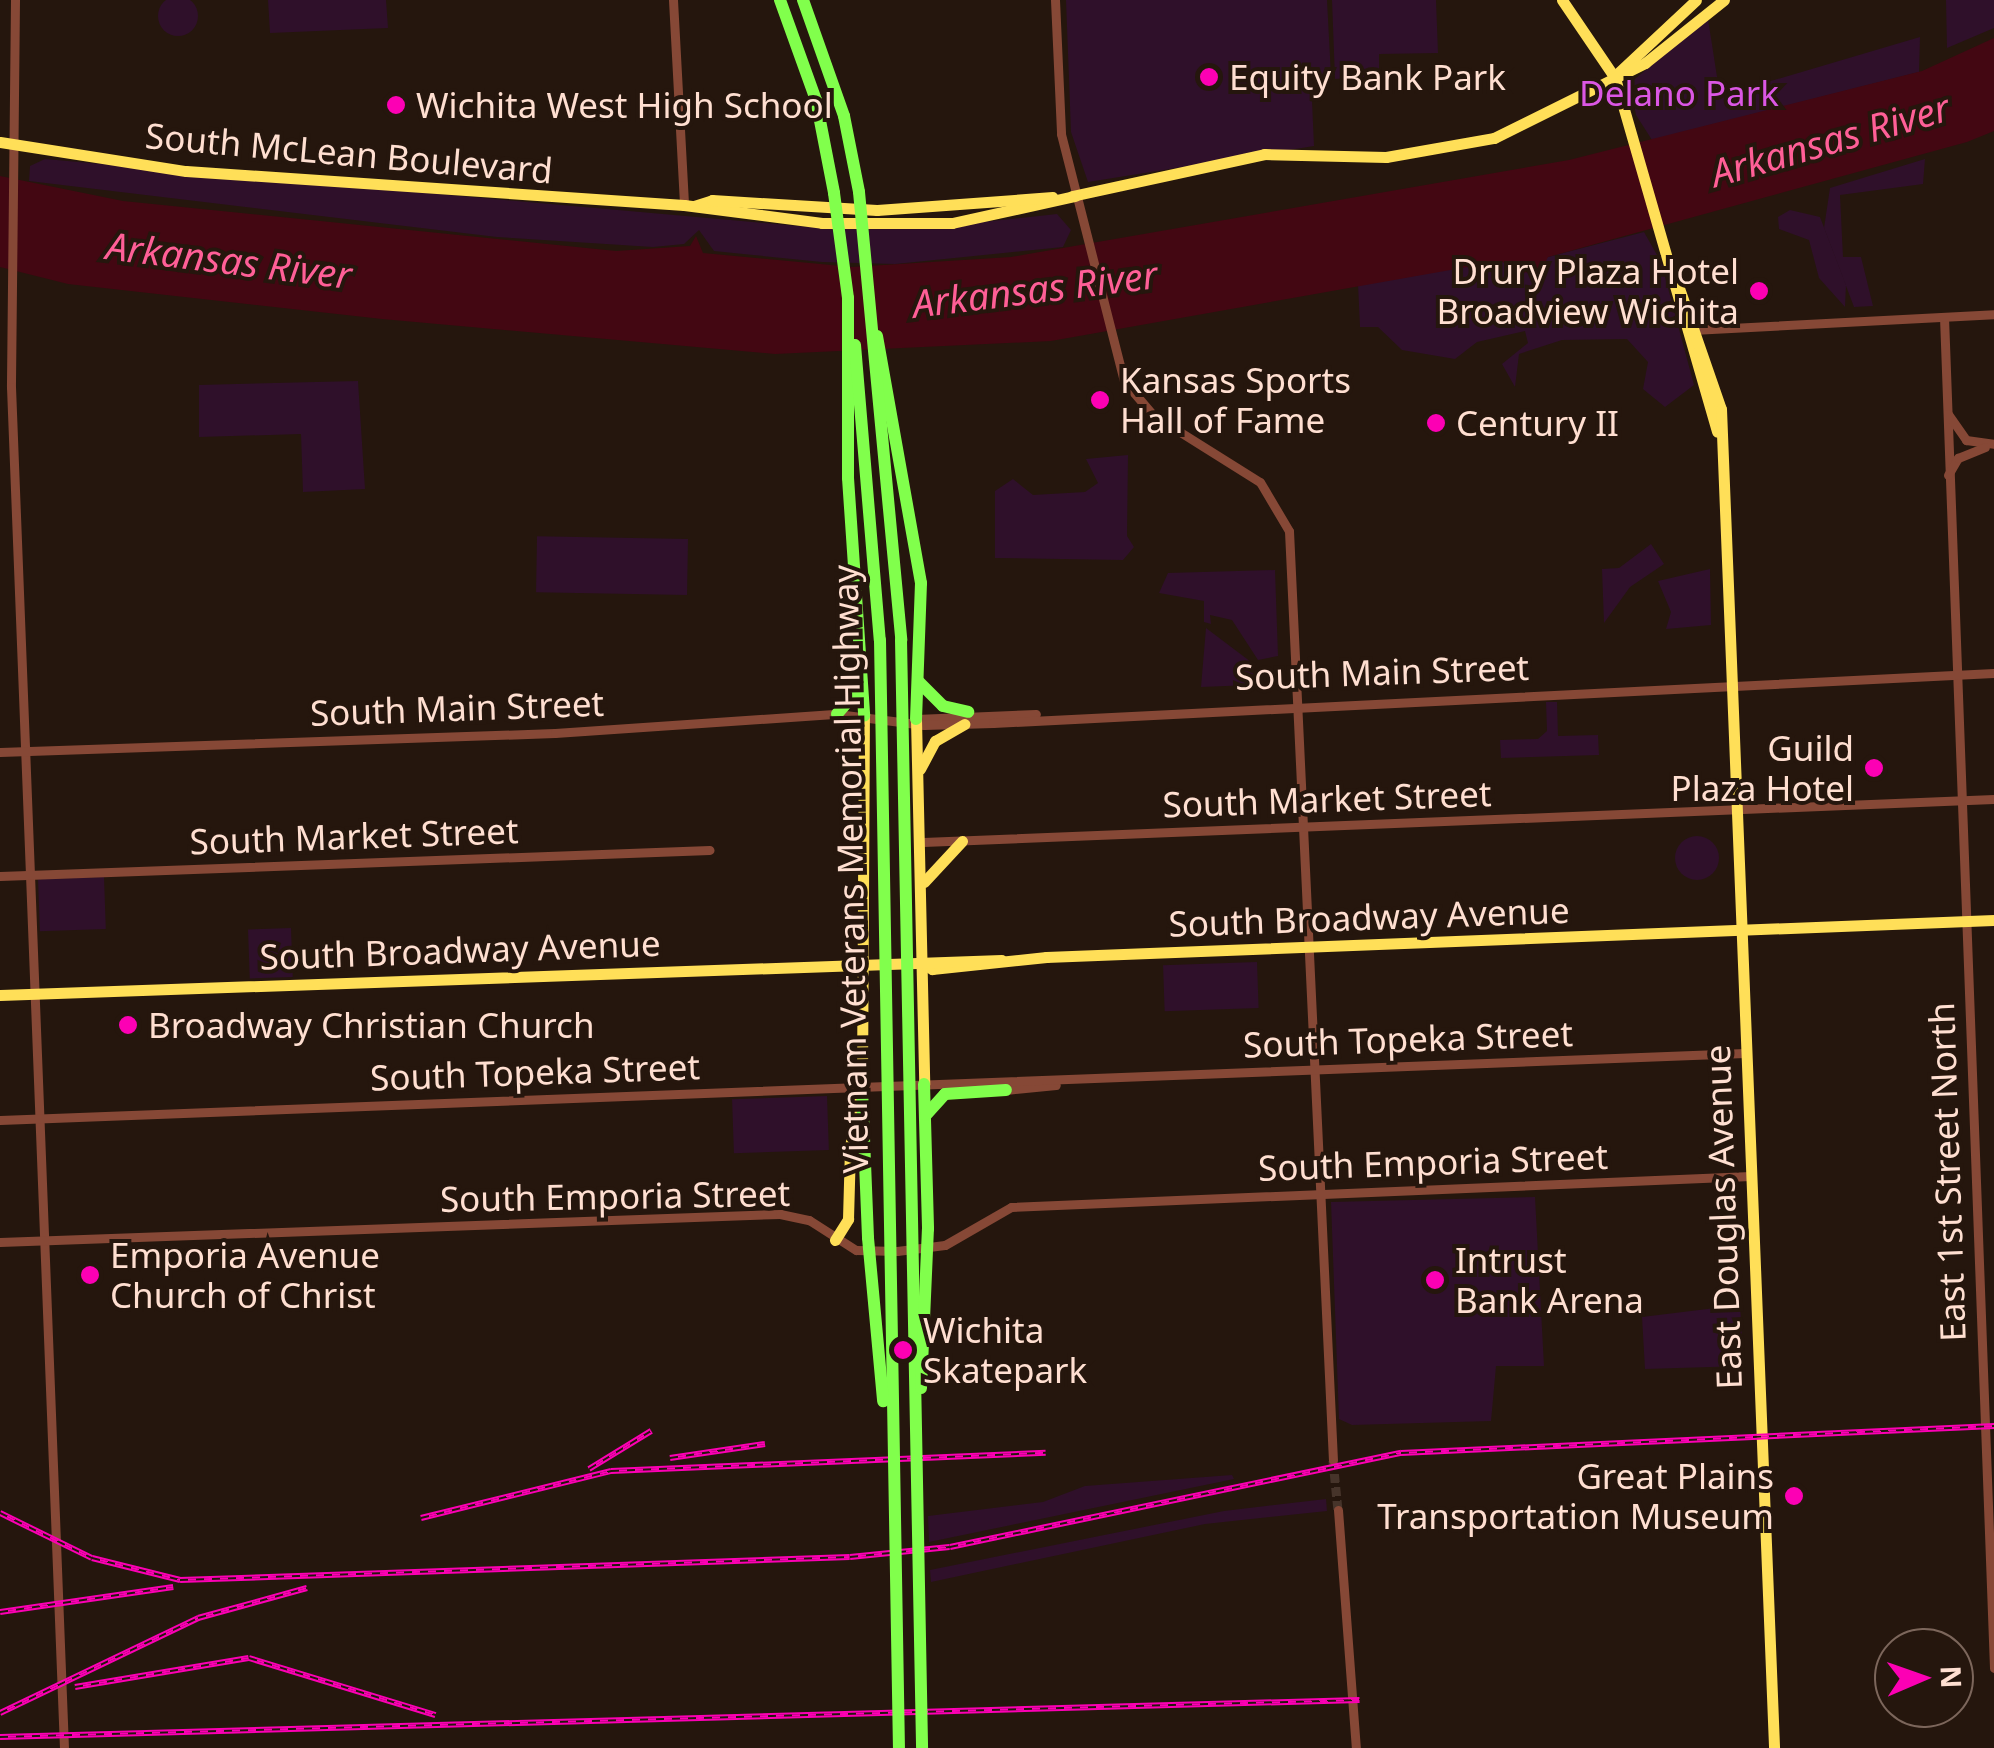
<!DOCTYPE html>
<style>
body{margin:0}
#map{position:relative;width:1994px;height:1748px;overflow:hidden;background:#25160d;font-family:"Noto Sans",sans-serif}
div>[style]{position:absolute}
.green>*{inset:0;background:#2f102a;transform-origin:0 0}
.round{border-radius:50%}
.water>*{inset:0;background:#430712}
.minor-tunnel>*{height:9px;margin-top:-4.5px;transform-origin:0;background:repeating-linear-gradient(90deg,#46342a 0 9px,transparent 0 13.5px)}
.minor>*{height:9px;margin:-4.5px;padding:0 4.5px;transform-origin:4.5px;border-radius:4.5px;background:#864836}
.major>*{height:11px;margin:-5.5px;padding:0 5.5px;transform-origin:5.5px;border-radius:5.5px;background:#ffdf58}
.highway>*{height:12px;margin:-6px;padding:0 6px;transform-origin:6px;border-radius:6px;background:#81ff4c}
.rail>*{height:6px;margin-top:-3px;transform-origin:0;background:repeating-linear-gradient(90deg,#25160d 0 8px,#fc00b4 0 16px);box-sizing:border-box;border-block:2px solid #fc00b4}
.highway-bridge>*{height:12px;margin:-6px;padding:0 6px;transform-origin:6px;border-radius:6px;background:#81ff4c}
.dots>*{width:28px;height:28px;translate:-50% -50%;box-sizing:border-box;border:5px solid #25160d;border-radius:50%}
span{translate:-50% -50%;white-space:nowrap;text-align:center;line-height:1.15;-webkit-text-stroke:8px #25160d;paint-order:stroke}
.poi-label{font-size:35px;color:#ffdfd1}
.left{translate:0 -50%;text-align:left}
.right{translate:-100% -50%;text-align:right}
.park-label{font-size:35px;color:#db57e4}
.street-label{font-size:35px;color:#ffdfd1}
.water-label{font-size:38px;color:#ff5f97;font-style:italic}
.north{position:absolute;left:1874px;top:1628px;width:100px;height:100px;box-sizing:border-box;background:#25160d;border:2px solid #7c665b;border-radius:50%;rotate:88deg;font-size:28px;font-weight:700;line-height:40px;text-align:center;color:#ffdfd1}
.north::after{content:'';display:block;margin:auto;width:35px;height:45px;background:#fc00b4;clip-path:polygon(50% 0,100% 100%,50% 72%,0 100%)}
</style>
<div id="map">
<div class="green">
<i class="round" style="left:158px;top:-4px;width:40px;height:40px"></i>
<i style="clip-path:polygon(268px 0,386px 0,388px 28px,270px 33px)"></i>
<i style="clip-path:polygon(1066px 0,1327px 0,1331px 76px,1311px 78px,1314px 146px,1088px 182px,1071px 132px)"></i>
<i style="clip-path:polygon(1332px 0,1436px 0,1438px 53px,1379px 54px,1379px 76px,1335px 79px)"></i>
<i style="clip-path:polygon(1946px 0,1994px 0,1994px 28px,1947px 48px)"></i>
<i style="clip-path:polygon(1708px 19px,1720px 96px,1920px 37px,1919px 72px,1652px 140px,1636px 115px,1630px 83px)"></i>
<i style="clip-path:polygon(45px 159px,809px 227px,917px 229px,1057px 214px,1071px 230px,1063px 247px,895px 264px,822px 262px,714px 251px,699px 230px,684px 244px,653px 247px,497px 237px,29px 181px,30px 166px)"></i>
<i style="clip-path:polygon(1925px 159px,1923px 184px,1840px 195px,1843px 257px,1861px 257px,1873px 306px,1854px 307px,1824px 228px,1830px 188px)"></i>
<i style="clip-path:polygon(1790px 210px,1820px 217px,1846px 285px,1845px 307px,1819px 278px,1809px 240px,1779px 229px,1778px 217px)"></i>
<i style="clip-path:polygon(1644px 232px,1661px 262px,1694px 385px,1665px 407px,1643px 389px,1648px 362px,1627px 339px,1562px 340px,1519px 354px,1515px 387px,1502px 364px,1528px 343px,1525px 331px,1477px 342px,1455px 359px,1402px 350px,1378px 327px,1360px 327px,1358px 284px,1501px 261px,1522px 273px,1548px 257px)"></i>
<i style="clip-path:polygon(358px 381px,365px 489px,303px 492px,301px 434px,199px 437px,199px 385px)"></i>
<i style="clip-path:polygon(1128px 455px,1127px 536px,1134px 547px,1123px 560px,995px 558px,995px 491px,1013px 479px,1033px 495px,1085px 492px,1098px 483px,1086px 459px)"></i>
<i style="left:688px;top:539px;width:56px;height:151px;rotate:91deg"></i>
<i style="clip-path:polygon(1651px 544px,1664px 564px,1630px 587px,1604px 623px,1602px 569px,1619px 568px)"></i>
<i style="clip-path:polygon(1710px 569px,1711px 625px,1666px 629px,1671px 612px,1658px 581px)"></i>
<i style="clip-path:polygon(1275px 570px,1278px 656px,1258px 660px,1232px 620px,1210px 615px,1211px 624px,1204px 622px,1204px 601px,1159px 593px,1168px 573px)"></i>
<i style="clip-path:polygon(1206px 628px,1255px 665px,1251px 685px,1201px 687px)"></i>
<i style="clip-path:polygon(1546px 702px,1557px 702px,1558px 736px,1598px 735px,1599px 755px,1501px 758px,1500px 740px,1538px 739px,1547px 731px)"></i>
<i class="round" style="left:1675px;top:836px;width:44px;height:44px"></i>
<i style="left:104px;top:877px;width:52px;height:66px;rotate:88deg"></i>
<i style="left:291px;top:928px;width:49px;height:43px;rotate:88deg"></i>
<i style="left:1257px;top:962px;width:46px;height:94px;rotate:88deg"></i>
<i style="left:827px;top:1096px;width:54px;height:95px;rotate:88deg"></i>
<i style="clip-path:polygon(1535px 1197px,1544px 1366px,1496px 1366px,1491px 1421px,1352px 1425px,1339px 1419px,1331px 1202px)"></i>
<i style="clip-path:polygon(1740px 1305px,1744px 1366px,1645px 1369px,1642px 1317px)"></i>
<i style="clip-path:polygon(1232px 1475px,1234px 1479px,929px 1542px,928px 1516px,1043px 1502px,1085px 1486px)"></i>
<i style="clip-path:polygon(1326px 1499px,1327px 1511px,1205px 1524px,931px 1582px,930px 1570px,1224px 1511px)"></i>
</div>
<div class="water">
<i style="clip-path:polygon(1994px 38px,1994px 131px,1967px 142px,1548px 257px,1541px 270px,1522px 273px,1501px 261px,1051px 341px,775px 354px,382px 319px,68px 284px,0 267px,0 176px,123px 201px,616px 251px,690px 246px,696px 236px,703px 253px,852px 267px,1011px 257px,1569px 160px,1922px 71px)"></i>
</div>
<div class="minor-tunnel">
<i style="left:1333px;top:1460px;width:50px;rotate:84.3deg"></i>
</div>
<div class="minor">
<i style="left:15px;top:0;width:387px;rotate:90.6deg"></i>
<i style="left:11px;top:387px;width:1362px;rotate:87.77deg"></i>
<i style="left:673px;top:0;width:205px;rotate:86.9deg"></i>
<i style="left:1055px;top:0;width:134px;rotate:87.4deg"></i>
<i style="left:1061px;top:134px;width:255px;rotate:75.7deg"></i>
<i style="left:1124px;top:381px;width:45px;rotate:49.5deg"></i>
<i style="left:1153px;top:415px;width:126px;rotate:32.1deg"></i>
<i style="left:1260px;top:482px;width:57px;rotate:59.4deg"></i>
<i style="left:1289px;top:531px;width:930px;rotate:87.29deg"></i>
<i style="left:1944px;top:317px;width:1352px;rotate:87.88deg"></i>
<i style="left:1692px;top:330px;width:302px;rotate:-3deg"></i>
<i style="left:1948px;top:414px;width:32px;rotate:55deg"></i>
<i style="left:1966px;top:440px;width:28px;rotate:8deg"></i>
<i style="left:1948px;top:475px;width:20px;rotate:-60deg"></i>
<i style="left:1958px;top:458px;width:29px;rotate:-22deg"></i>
<i style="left:916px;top:719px;width:120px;rotate:-2.4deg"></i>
<i style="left:0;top:752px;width:555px;rotate:-1.96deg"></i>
<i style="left:555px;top:733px;width:283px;rotate:-3.9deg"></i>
<i style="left:837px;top:714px;width:88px;rotate:7.2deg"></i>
<i style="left:924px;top:725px;width:69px;rotate:-1.7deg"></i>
<i style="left:993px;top:723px;width:1002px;rotate:-2.86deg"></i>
<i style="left:923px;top:842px;width:1072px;rotate:-2.3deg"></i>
<i style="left:0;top:876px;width:710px;rotate:-2.1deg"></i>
<i style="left:1006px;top:1090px;width:50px;rotate:-5.7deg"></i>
<i style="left:0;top:1120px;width:1746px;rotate:-2.2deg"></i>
<i style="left:0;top:1242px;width:781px;rotate:-2.06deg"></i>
<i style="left:780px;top:1214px;width:30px;rotate:12deg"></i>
<i style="left:809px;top:1220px;width:56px;rotate:32.6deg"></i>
<i style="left:856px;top:1250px;width:41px;rotate:1.4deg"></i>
<i style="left:897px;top:1251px;width:48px;rotate:-7.1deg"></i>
<i style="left:945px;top:1245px;width:76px;rotate:-29.9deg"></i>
<i style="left:1011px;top:1207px;width:740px;rotate:-2.4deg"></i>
<i style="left:1338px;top:1510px;width:239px;rotate:85.7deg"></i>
</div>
<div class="major">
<i style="left:1562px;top:0;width:94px;rotate:55.8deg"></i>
<i style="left:1615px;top:78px;width:368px;rotate:73.9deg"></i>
<i style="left:1617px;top:74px;width:108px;rotate:-43.1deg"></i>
<i style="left:0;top:142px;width:188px;rotate:8.9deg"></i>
<i style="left:186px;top:171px;width:499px;rotate:3.9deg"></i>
<i style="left:684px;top:205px;width:139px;rotate:7.4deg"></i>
<i style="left:822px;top:223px;width:130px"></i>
<i style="left:952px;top:223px;width:126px;rotate:-12.4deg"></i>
<i style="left:1072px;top:196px;width:197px;rotate:-12.3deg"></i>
<i style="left:1264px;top:154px;width:122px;rotate:1.4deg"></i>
<i style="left:1386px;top:157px;width:110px;rotate:-10deg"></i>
<i style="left:1494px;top:138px;width:169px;rotate:-26.4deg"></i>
<i style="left:1645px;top:63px;width:101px;rotate:-38.6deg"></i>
<i style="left:694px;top:206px;width:19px;rotate:-18deg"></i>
<i style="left:712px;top:200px;width:165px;rotate:3.5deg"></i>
<i style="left:877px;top:210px;width:176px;rotate:-4.2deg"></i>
<i style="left:1678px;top:285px;width:131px;rotate:70.9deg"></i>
<i style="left:1721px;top:409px;width:1340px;rotate:87.73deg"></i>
<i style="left:916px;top:719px;width:365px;rotate:88.7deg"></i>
<i style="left:920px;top:769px;width:32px;rotate:-62deg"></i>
<i style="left:935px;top:741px;width:34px;rotate:-30deg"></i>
<i style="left:924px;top:882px;width:56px;rotate:-47.2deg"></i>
<i style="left:923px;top:963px;width:11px;rotate:34deg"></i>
<i style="left:932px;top:969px;width:115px;rotate:-6deg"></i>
<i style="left:1046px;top:957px;width:949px;rotate:-2.24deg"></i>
<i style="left:0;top:995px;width:1002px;rotate:-2deg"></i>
<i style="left:835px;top:1240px;width:25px;rotate:-58deg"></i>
<i style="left:848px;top:1219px;width:73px;rotate:-88.4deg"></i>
<i style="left:850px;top:1146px;width:59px;rotate:-78.3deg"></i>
<i style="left:862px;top:1088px;width:373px;rotate:-89.7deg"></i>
</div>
<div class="highway">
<i style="left:780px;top:0;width:106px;rotate:70.2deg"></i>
<i style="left:816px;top:100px;width:95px;rotate:79deg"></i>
<i style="left:803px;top:0;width:123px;rotate:70.5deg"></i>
<i style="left:844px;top:116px;width:77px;rotate:78.8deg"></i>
<i style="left:848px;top:298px;width:180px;rotate:90deg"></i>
<i style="left:848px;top:478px;width:238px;rotate:86.1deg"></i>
<i style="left:877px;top:336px;width:251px;rotate:79.9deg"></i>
<i style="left:921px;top:583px;width:136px;rotate:92.1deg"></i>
<i style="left:855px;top:345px;width:296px;rotate:85.2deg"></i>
<i style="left:918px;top:681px;width:35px;rotate:45deg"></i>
<i style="left:943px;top:706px;width:26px;rotate:13deg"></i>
<i style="left:837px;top:714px;width:33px;rotate:-49deg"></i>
<i style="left:924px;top:1084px;width:145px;rotate:88.4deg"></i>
<i style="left:862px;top:1088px;width:150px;rotate:87.7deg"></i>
<i style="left:926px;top:1115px;width:28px;rotate:-48deg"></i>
<i style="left:945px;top:1094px;width:61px;rotate:-3.8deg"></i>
</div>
<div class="rail">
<i style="left:670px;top:1458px;width:96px;rotate:-8.4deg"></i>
<i style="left:589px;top:1469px;width:73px;rotate:-31.5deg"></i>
<i style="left:0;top:1513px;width:102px;rotate:26.1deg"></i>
<i style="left:92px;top:1558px;width:91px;rotate:14deg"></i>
<i style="left:180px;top:1580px;width:670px;rotate:-1.97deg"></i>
<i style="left:850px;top:1557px;width:100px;rotate:-5.7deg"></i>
<i style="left:950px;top:1547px;width:461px;rotate:-11.8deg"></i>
<i style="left:1401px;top:1453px;width:594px;rotate:-2.61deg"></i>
<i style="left:421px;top:1518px;width:196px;rotate:-13.9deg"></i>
<i style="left:611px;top:1471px;width:435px;rotate:-2.4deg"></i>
<i style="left:0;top:1612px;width:175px;rotate:-8.2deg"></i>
<i style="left:75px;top:1687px;width:176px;rotate:-9.5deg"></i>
<i style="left:249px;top:1658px;width:195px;rotate:17deg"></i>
<i style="left:0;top:1713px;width:220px;rotate:-25.6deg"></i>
<i style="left:198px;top:1618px;width:113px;rotate:-15.4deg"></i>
<i style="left:0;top:1737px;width:1360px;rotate:-1.56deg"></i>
</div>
<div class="highway-bridge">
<i style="left:859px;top:192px;width:450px;rotate:84.6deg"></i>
<i style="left:901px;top:640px;width:1108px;rotate:88.91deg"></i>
<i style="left:834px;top:193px;width:106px;rotate:82.4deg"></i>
<i style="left:880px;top:640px;width:1108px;rotate:89.02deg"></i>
<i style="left:868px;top:1238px;width:164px;rotate:84.7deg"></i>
<i style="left:921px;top:1388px;width:159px;rotate:-87.5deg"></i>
</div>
<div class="dots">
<i style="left:1209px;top:77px;background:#fc00b4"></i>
<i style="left:396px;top:105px;background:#fc00b4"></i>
<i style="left:1759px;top:291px;background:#fc00b4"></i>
<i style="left:1100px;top:400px;background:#fc00b4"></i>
<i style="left:1436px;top:423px;background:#fc00b4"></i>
<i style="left:1874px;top:768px;background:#fc00b4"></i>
<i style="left:128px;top:1025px;background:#fc00b4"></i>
<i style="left:90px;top:1275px;background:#fc00b4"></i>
<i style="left:1435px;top:1280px;background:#fc00b4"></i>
<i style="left:903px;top:1350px;background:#fc00b4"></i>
<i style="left:1794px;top:1496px;background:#fc00b4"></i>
</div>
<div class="poi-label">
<span class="left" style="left:1229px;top:77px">Equity Bank Park</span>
<span class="left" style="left:416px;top:105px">Wichita West High School</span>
<span class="right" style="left:1739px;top:291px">Drury Plaza Hotel<br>Broadview Wichita</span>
<span class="left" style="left:1120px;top:400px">Kansas Sports<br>Hall of Fame</span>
<span class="left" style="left:1456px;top:423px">Century II</span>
<span class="right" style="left:1854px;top:768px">Guild<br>Plaza Hotel</span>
<span class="left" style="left:148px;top:1025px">Broadway Christian Church</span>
<span class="left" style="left:110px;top:1275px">Emporia Avenue<br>Church of Christ</span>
<span class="left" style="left:1455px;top:1280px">Intrust<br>Bank Arena</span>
<span class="left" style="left:923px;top:1350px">Wichita<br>Skatepark</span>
<span class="right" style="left:1774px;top:1496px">Great Plains<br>Transportation Museum</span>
</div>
<div class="park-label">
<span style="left:1679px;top:93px">Delano Park</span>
</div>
<div class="street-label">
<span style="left:349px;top:153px;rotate:5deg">South McLean Boulevard</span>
<span style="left:1382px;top:672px;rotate:-2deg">South Main Street</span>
<span style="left:457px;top:708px;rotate:-2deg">South Main Street</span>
<span style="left:1327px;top:799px;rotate:-2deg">South Market Street</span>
<span style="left:354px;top:836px;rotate:-2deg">South Market Street</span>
<span style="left:850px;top:869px;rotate:-91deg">Vietnam Veterans Memorial Highway</span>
<span style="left:1369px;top:917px;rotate:-2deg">South Broadway Avenue</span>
<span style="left:460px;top:950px;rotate:-2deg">South Broadway Avenue</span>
<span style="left:1408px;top:1039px;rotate:-2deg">South Topeka Street</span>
<span style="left:535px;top:1072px;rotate:-2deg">South Topeka Street</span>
<span style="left:1433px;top:1162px;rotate:-2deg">South Emporia Street</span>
<span style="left:1947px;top:1172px;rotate:-92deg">East 1st Street North</span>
<span style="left:615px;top:1196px;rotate:-1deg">South Emporia Street</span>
<span style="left:1723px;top:1217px;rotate:-92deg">East Douglas Avenue</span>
</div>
<div class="water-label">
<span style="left:1830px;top:140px;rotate:-16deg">Arkansas River</span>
<span style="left:229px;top:260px;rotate:7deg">Arkansas River</span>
<span style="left:1035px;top:289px;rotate:-7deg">Arkansas River</span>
</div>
<div class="north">N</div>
</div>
